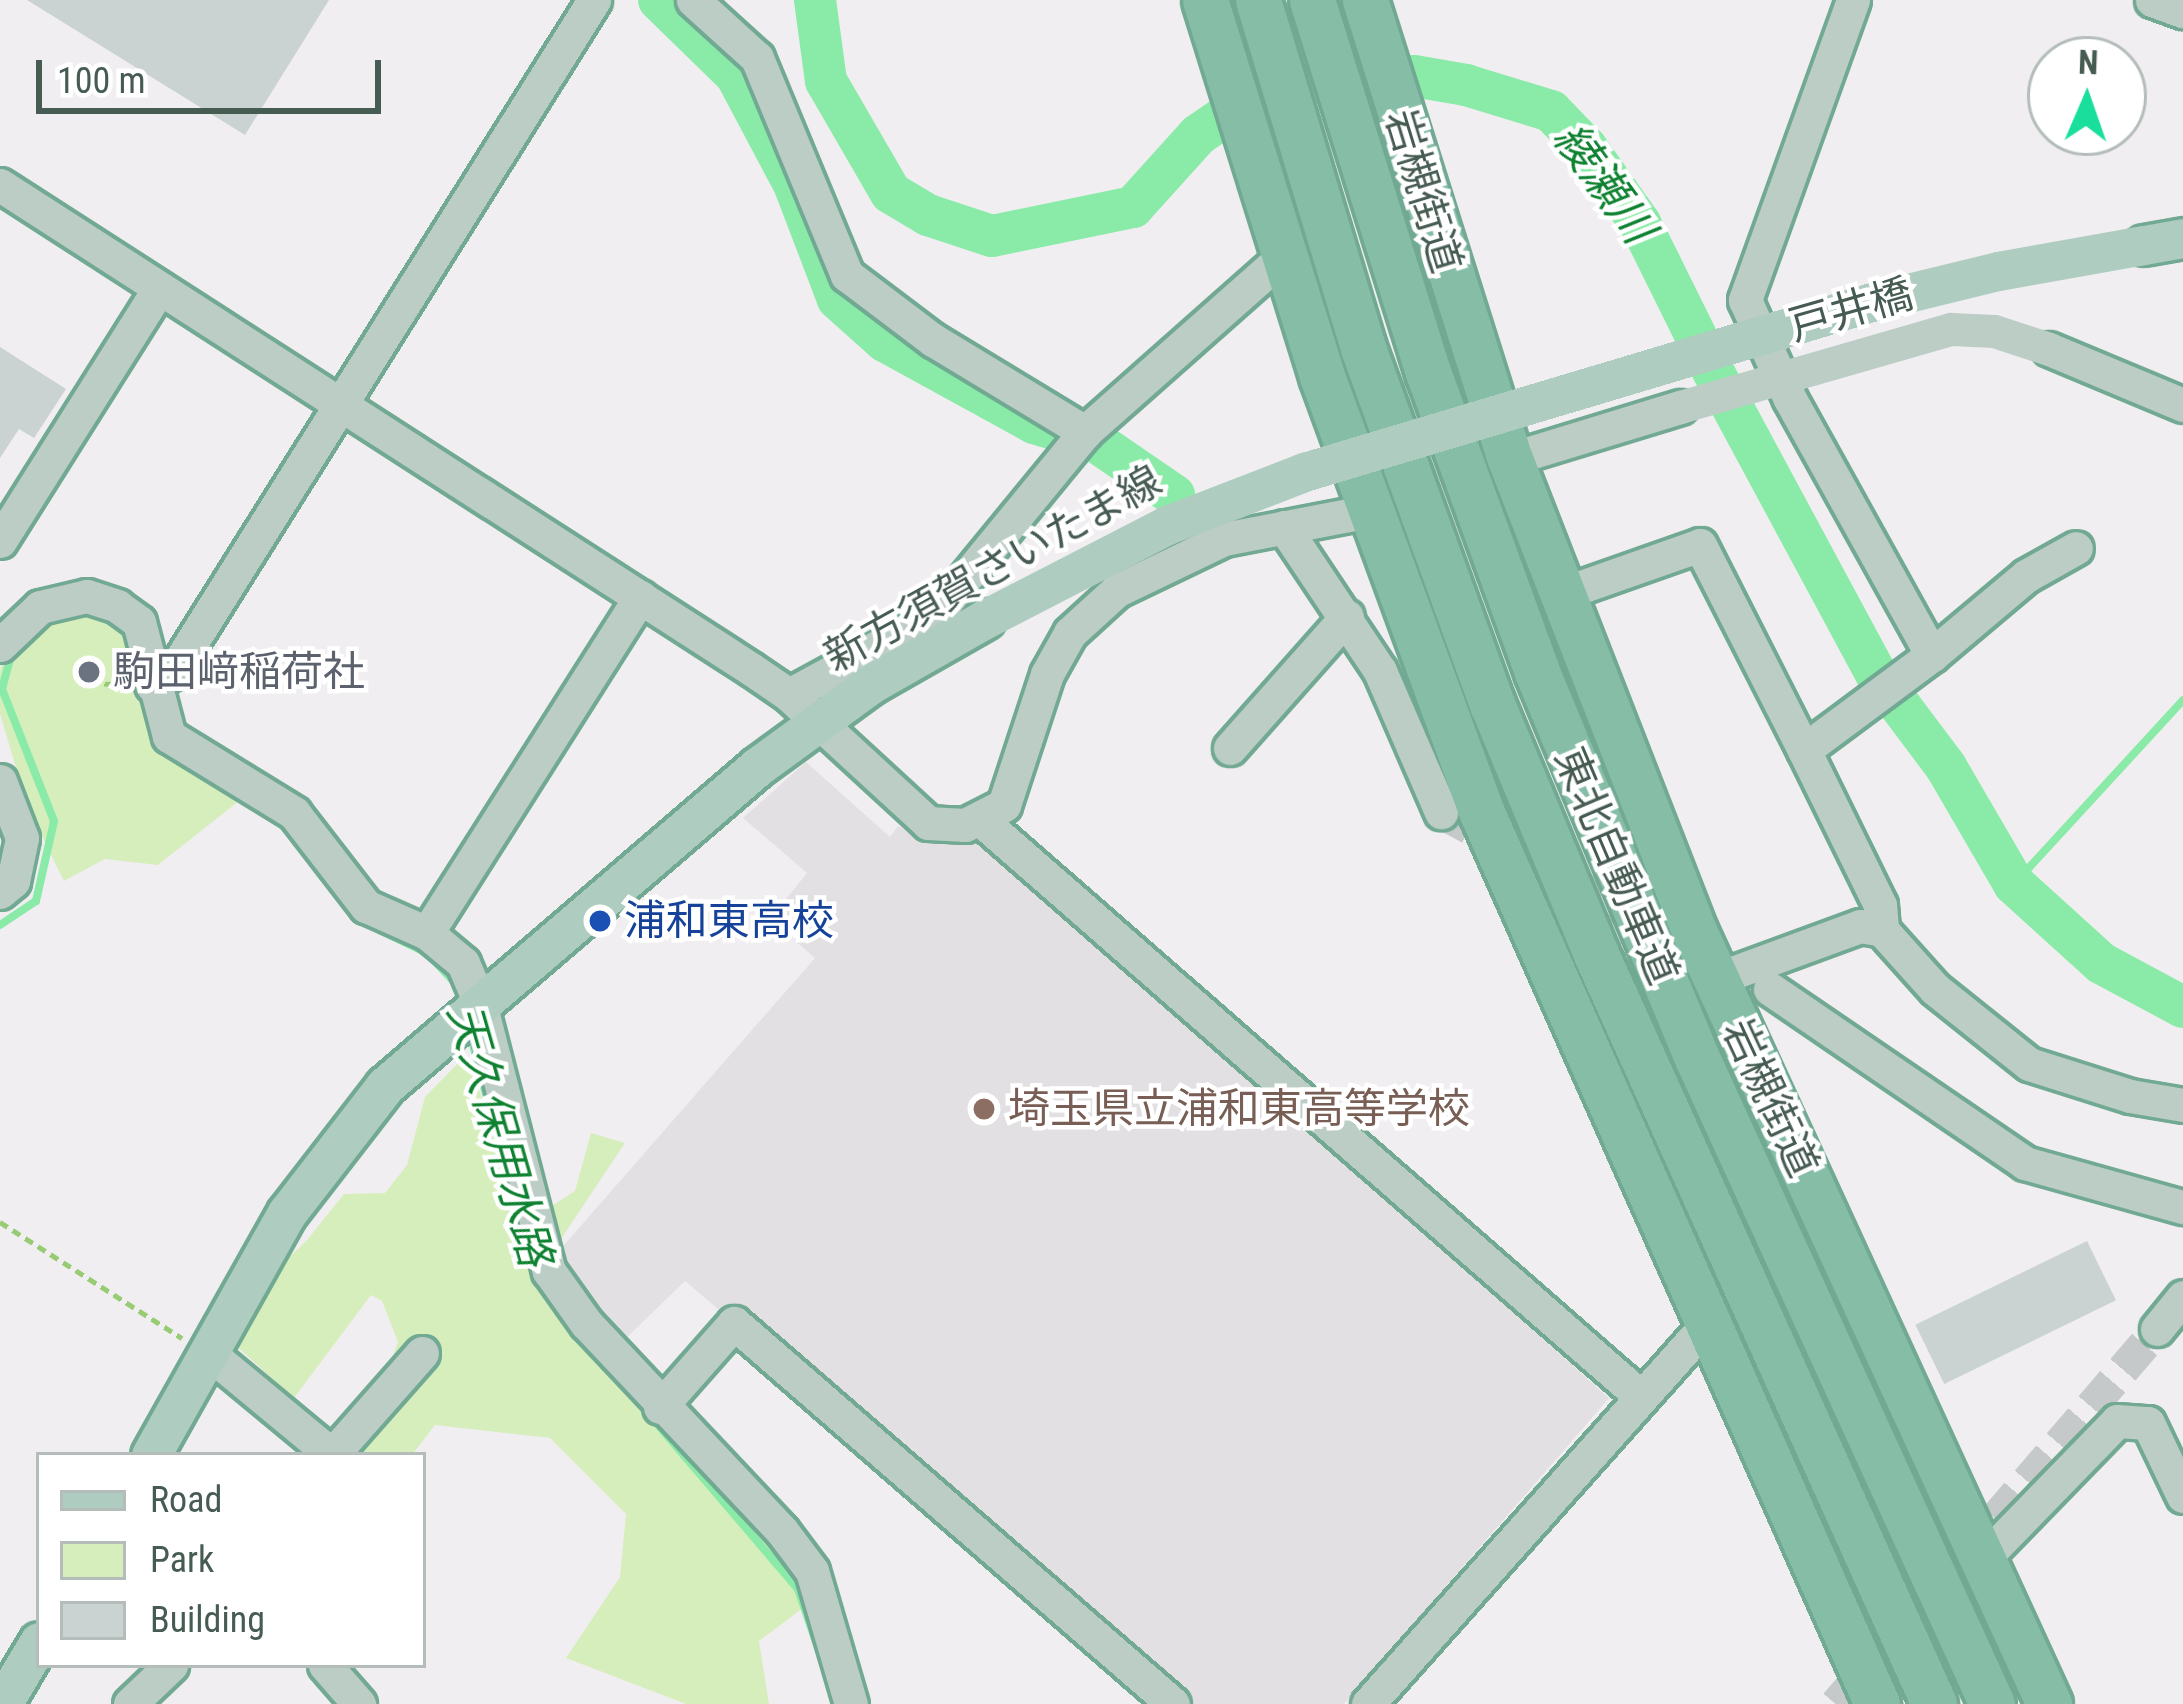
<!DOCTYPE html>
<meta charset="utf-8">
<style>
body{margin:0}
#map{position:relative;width:2183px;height:1704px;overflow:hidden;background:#f1eef1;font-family:"Roboto Condensed","Noto Sans JP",sans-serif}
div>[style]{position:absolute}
.education>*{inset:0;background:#e2e0e2}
.green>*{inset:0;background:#d6eebc}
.stream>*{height:8px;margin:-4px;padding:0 4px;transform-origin:4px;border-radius:4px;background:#89eba7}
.river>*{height:42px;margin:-21px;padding:0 21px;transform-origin:21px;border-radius:21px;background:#89eba7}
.building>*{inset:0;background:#cad3d1;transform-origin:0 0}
.minor-tunnel>*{height:33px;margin-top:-16.5px;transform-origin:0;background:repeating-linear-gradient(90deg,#c6c9c9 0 33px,transparent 0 49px)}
.path>*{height:4.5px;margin-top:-2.25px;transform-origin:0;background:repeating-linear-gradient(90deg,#97cc75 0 9px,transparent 0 15px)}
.roads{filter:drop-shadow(3px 0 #71a993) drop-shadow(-3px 0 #71a993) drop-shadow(0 3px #71a993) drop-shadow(0 -3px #71a993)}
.minor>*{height:33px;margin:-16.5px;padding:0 16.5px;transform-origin:16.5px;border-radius:16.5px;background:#bccdc6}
.major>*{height:39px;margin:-19.5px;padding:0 19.5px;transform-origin:19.5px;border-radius:19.5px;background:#aecdc0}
.highway>*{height:45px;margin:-22.5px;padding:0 22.5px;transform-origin:22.5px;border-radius:22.5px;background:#86bda7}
.minor-bridge>*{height:33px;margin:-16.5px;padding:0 16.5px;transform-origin:16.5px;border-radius:16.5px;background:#bccdc6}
.major-bridge>*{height:39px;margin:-19.5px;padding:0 19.5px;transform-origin:19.5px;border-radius:19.5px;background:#aecdc0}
.dots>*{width:33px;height:33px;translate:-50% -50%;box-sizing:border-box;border:6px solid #fff;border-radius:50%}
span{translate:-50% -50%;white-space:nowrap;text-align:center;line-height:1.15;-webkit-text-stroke:9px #fff;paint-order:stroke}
.street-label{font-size:42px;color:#465b52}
.worship-label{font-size:42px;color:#5b616d}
.left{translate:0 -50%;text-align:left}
.transit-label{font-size:42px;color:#164399}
.education-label{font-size:42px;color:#785e54}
.water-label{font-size:45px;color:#0e8231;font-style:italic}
.legend{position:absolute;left:36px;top:1452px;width:390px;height:216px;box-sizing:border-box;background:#fff;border:3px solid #b5bdba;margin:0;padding:15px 21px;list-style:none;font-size:36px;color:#465b52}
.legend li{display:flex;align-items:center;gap:24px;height:60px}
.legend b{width:60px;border:3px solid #b5bdba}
.north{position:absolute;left:2027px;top:36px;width:120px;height:120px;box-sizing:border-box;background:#fff;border:3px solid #b5bdba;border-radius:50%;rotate:2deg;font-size:33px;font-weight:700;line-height:48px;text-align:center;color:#465b52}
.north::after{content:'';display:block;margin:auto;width:42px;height:54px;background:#1adf9c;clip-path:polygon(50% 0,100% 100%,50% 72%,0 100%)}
.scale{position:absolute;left:36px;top:60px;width:345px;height:54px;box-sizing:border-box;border:6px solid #465b52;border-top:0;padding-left:15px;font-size:36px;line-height:42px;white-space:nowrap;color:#465b52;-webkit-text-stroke:9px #fff;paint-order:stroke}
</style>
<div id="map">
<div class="education">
<i style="clip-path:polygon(806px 762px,890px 837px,898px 826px,929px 843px,984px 839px,1609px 1398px,1344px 1704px,1184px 1704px,685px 1281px,618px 1346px,551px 1260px,815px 958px,770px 919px,807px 873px,743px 818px)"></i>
</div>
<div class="green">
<i style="clip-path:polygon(74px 604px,127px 621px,163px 738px,249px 793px,158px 865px,105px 859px,64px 881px,28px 808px,0 714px,0 670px,7px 646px)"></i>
<i style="clip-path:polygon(466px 1055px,528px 1221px,575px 1191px,591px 1133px,625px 1143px,551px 1254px,815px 1599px,759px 1641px,769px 1704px,686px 1704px,566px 1658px,620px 1577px,626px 1514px,550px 1438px,435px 1425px,412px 1455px,320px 1455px,388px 1369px,398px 1342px,382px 1301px,371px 1295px,294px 1398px,235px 1345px,255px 1290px,307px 1240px,344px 1194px,385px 1193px,407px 1165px,425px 1097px)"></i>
</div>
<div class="stream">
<i style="left:2014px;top:884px;width:250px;rotate:-47.4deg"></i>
<i style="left:0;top:925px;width:43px;rotate:-33.7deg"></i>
<i style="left:36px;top:901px;width:82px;rotate:-77.3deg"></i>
<i style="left:54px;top:821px;width:142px;rotate:-111.5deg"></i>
<i style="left:2px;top:689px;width:42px;rotate:-75deg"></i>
<i style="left:379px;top:930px;width:53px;rotate:25.6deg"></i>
<i style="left:427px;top:953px;width:45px;rotate:46.8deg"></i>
<i style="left:469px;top:1030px;width:153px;rotate:75.2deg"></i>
<i style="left:652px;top:1418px;width:225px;rotate:49.5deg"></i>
<i style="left:798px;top:1589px;width:72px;rotate:71.3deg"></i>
</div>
<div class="river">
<i style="left:659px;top:0;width:107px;rotate:44.2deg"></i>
<i style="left:736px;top:75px;width:123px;rotate:62deg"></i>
<i style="left:794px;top:184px;width:123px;rotate:69.1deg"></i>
<i style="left:838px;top:299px;width:63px;rotate:41.8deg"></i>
<i style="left:885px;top:341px;width:170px;rotate:28.8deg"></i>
<i style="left:1034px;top:423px;width:64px;rotate:16.4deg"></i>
<i style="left:1095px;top:441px;width:96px;rotate:34.4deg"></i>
<i style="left:815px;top:0;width:82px;rotate:82.3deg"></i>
<i style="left:826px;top:81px;width:129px;rotate:59.9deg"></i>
<i style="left:891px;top:193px;width:43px;rotate:30.7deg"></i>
<i style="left:928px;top:215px;width:67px;rotate:18.2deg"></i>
<i style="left:992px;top:236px;width:144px;rotate:-11.6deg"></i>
<i style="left:1133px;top:207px;width:97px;rotate:-47.9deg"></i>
<i style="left:1198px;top:135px;width:86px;rotate:-34.6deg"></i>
<i style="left:1269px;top:86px;width:145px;rotate:-3.9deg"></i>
<i style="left:1414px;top:76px;width:53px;rotate:9.8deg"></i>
<i style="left:1466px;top:85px;width:89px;rotate:17deg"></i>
<i style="left:1551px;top:111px;width:50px;rotate:45.8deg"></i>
<i style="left:1586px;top:147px;width:93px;rotate:54.6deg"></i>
<i style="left:1640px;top:223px;width:165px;rotate:63.7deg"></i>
<i style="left:1713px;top:371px;width:345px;rotate:61.7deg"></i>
<i style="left:1877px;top:675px;width:115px;rotate:53.1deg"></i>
<i style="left:1946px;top:767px;width:135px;rotate:59.8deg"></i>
<i style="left:2014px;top:884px;width:118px;rotate:42.2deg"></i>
<i style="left:2101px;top:963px;width:93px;rotate:28.2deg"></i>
</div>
<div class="building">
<i style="clip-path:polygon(27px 0,329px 0,245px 135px)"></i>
<i style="clip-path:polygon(0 347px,66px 389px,34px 438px,19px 429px,0 458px)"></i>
<i style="left:2087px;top:1241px;width:66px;height:191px;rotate:64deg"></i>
</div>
<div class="minor-tunnel">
<i style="left:1441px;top:812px;width:232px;rotate:28.3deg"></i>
<i style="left:1836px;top:1704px;width:494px;rotate:-49.4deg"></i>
</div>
<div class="path">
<i style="left:91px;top:677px;width:17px;rotate:25deg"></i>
<i style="left:106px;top:684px;width:19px;rotate:-3deg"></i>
<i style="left:0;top:1222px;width:216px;rotate:32.5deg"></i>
</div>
<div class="roads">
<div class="minor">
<i style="left:693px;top:0;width:86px;rotate:42.2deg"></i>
<i style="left:757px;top:58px;width:235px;rotate:67.5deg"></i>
<i style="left:847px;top:275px;width:108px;rotate:37.1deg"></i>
<i style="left:933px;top:340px;width:178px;rotate:31.2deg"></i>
<i style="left:1853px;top:0;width:319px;rotate:109.8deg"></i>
<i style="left:1745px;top:300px;width:109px;rotate:65.6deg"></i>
<i style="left:1790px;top:399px;width:293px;rotate:61deg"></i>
<i style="left:1932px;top:655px;width:123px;rotate:-40deg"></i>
<i style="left:2026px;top:576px;width:57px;rotate:-29.2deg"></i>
<i style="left:2152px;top:0;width:33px;rotate:20deg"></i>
<i style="left:0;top:185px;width:893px;rotate:32.8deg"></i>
<i style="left:751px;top:669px;width:46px;rotate:34.4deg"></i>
<i style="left:789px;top:695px;width:189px;rotate:42.6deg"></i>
<i style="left:928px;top:823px;width:37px;rotate:3deg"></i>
<i style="left:965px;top:825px;width:44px;rotate:-27.1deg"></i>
<i style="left:1004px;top:805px;width:138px;rotate:-71.8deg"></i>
<i style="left:1047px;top:674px;width:47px;rotate:-60.7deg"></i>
<i style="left:1070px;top:633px;width:62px;rotate:-42.4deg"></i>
<i style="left:1116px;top:591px;width:120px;rotate:-25.7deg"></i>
<i style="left:1224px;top:539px;width:148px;rotate:-10.9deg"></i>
<i style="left:2049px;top:349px;width:145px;rotate:22.7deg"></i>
<i style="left:1510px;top:459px;width:178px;rotate:-17deg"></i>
<i style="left:1284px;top:527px;width:173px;rotate:56.3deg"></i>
<i style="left:1380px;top:671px;width:154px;rotate:66.6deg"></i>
<i style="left:0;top:541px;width:298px;rotate:-57.8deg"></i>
<i style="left:1561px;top:594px;width:147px;rotate:-19.4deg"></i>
<i style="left:1700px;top:545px;width:230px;rotate:63.1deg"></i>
<i style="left:1804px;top:750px;width:159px;rotate:-36.6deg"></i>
<i style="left:0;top:645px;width:55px;rotate:-43.5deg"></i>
<i style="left:40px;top:607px;width:48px;rotate:-13.2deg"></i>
<i style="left:87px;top:596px;width:32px;rotate:18deg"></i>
<i style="left:117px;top:606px;width:27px;rotate:36deg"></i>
<i style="left:139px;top:622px;width:118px;rotate:75.3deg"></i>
<i style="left:169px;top:736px;width:147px;rotate:31.6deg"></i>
<i style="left:294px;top:813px;width:118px;rotate:52.3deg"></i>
<i style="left:366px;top:906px;width:67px;rotate:23.9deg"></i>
<i style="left:427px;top:933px;width:47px;rotate:39.8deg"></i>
<i style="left:463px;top:963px;width:43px;rotate:67deg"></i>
<i style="left:480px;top:1003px;width:277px;rotate:75.6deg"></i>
<i style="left:549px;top:1271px;width:64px;rotate:54.6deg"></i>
<i style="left:586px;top:1323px;width:286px;rotate:46.7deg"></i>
<i style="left:782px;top:1531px;width:50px;rotate:53.1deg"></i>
<i style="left:812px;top:1571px;width:139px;rotate:73.7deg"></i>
<i style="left:152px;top:685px;width:25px;rotate:-32deg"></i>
<i style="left:173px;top:672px;width:793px;rotate:-57.93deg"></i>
<i style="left:789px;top:695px;width:165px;rotate:-28.6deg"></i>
<i style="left:934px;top:616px;width:238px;rotate:-50.6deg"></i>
<i style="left:1085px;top:432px;width:264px;rotate:-41.5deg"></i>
<i style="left:1230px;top:748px;width:176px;rotate:-48.4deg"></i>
<i style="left:1804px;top:750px;width:173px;rotate:63.9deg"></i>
<i style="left:1880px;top:905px;width:25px;rotate:85deg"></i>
<i style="left:1882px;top:930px;width:79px;rotate:48.1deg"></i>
<i style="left:1935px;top:989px;width:120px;rotate:38.6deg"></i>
<i style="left:2029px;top:1064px;width:106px;rotate:17.6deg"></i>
<i style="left:2130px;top:1096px;width:54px;rotate:9.6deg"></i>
<i style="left:0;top:781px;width:61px;rotate:68.9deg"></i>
<i style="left:22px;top:838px;width:44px;rotate:101.8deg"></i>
<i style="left:13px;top:881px;width:17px;rotate:140deg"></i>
<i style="left:981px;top:820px;width:874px;rotate:41.15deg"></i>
<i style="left:427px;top:933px;width:398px;rotate:-57.6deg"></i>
<i style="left:1716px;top:979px;width:153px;rotate:-20.2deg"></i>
<i style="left:1860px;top:926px;width:22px;rotate:10deg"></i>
<i style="left:1770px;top:989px;width:309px;rotate:34.3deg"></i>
<i style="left:2025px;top:1163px;width:164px;rotate:15.6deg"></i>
<i style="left:2157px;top:1329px;width:41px;rotate:-50.9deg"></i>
<i style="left:210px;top:1354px;width:158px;rotate:39.6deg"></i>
<i style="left:660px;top:1407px;width:112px;rotate:-48.6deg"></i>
<i style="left:734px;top:1323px;width:581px;rotate:40.95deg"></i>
<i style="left:332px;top:1455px;width:136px;rotate:-48.6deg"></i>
<i style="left:1981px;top:1561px;width:195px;rotate:-45.8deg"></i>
<i style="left:2117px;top:1421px;width:31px;rotate:4deg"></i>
<i style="left:2148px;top:1423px;width:81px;rotate:64.4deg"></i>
<i style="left:325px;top:1665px;width:52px;rotate:48.9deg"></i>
<i style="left:130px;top:1704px;width:57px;rotate:-43.6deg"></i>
<i style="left:1368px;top:1704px;width:509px;rotate:-48.26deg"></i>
</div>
<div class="major">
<i style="left:2144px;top:245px;width:40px;rotate:-10deg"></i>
<i style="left:151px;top:1455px;width:278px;rotate:-60.7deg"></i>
<i style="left:287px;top:1213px;width:160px;rotate:-52.3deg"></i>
<i style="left:385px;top:1086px;width:490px;rotate:-40.6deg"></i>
<i style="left:757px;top:767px;width:141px;rotate:-36.1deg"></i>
<i style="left:871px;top:684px;width:131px;rotate:-29.7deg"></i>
<i style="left:2px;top:1704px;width:72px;rotate:-59.2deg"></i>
</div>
<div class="highway">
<i style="left:1205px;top:0;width:394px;rotate:72.7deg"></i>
<i style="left:1322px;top:376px;width:465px;rotate:69.9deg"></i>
<i style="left:1482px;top:813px;width:975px;rotate:66.09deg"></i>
<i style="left:1258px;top:0;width:363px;rotate:73.2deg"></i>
<i style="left:1363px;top:348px;width:379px;rotate:70.1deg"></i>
<i style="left:1492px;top:704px;width:271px;rotate:67.4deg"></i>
<i style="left:1596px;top:954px;width:823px;rotate:65.74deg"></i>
<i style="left:1312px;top:0;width:390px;rotate:72.7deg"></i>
<i style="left:1428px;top:372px;width:319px;rotate:70deg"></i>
<i style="left:1537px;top:672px;width:418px;rotate:67.5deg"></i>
<i style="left:1697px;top:1058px;width:710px;rotate:65.46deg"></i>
<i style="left:1365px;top:0;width:481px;rotate:72.5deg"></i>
<i style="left:1510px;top:459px;width:507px;rotate:68.7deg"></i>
<i style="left:1694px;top:931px;width:851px;rotate:65.33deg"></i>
</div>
</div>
<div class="minor-bridge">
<i style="left:1680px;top:407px;width:282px;rotate:-16.1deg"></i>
<i style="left:1951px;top:329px;width:43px;rotate:2.7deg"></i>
<i style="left:1994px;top:331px;width:58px;rotate:18.1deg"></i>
</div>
<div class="major-bridge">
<i style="left:985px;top:619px;width:205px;rotate:-27.3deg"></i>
<i style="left:1167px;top:525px;width:147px;rotate:-21.1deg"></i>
<i style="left:1304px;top:472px;width:596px;rotate:-16.67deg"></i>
<i style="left:1875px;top:301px;width:127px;rotate:-13.7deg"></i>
<i style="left:1998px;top:271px;width:148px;rotate:-10.1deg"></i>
</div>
<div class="dots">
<i style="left:89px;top:672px;background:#6b7280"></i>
<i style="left:600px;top:921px;background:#1a4fb4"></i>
<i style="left:984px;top:1109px;background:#8d6e63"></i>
</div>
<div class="street-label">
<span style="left:1423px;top:191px;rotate:73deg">岩槻街道</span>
<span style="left:1851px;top:310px;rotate:-16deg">戸井橋</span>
<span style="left:993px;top:569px;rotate:-29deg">新方須賀さいたま線</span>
<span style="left:1616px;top:866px;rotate:67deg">東北自動車道</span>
<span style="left:1770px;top:1098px;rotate:65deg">岩槻街道</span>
</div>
<div class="worship-label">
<span class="left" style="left:113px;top:672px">駒田﨑稲荷社</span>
</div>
<div class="transit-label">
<span class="left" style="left:624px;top:921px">浦和東高校</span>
</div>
<div class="education-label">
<span class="left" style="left:1008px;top:1109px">埼玉県立浦和東高等学校</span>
</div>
<div class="water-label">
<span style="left:1604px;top:183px;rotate:54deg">綾瀬川</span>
<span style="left:500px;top:1135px;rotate:74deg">天久保用水路</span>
</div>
<ul class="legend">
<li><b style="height:15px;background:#aecdc0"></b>Road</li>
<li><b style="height:33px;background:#d6eebc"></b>Park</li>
<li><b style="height:33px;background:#cad3d1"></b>Building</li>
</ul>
<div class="north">N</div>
<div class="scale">100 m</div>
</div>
